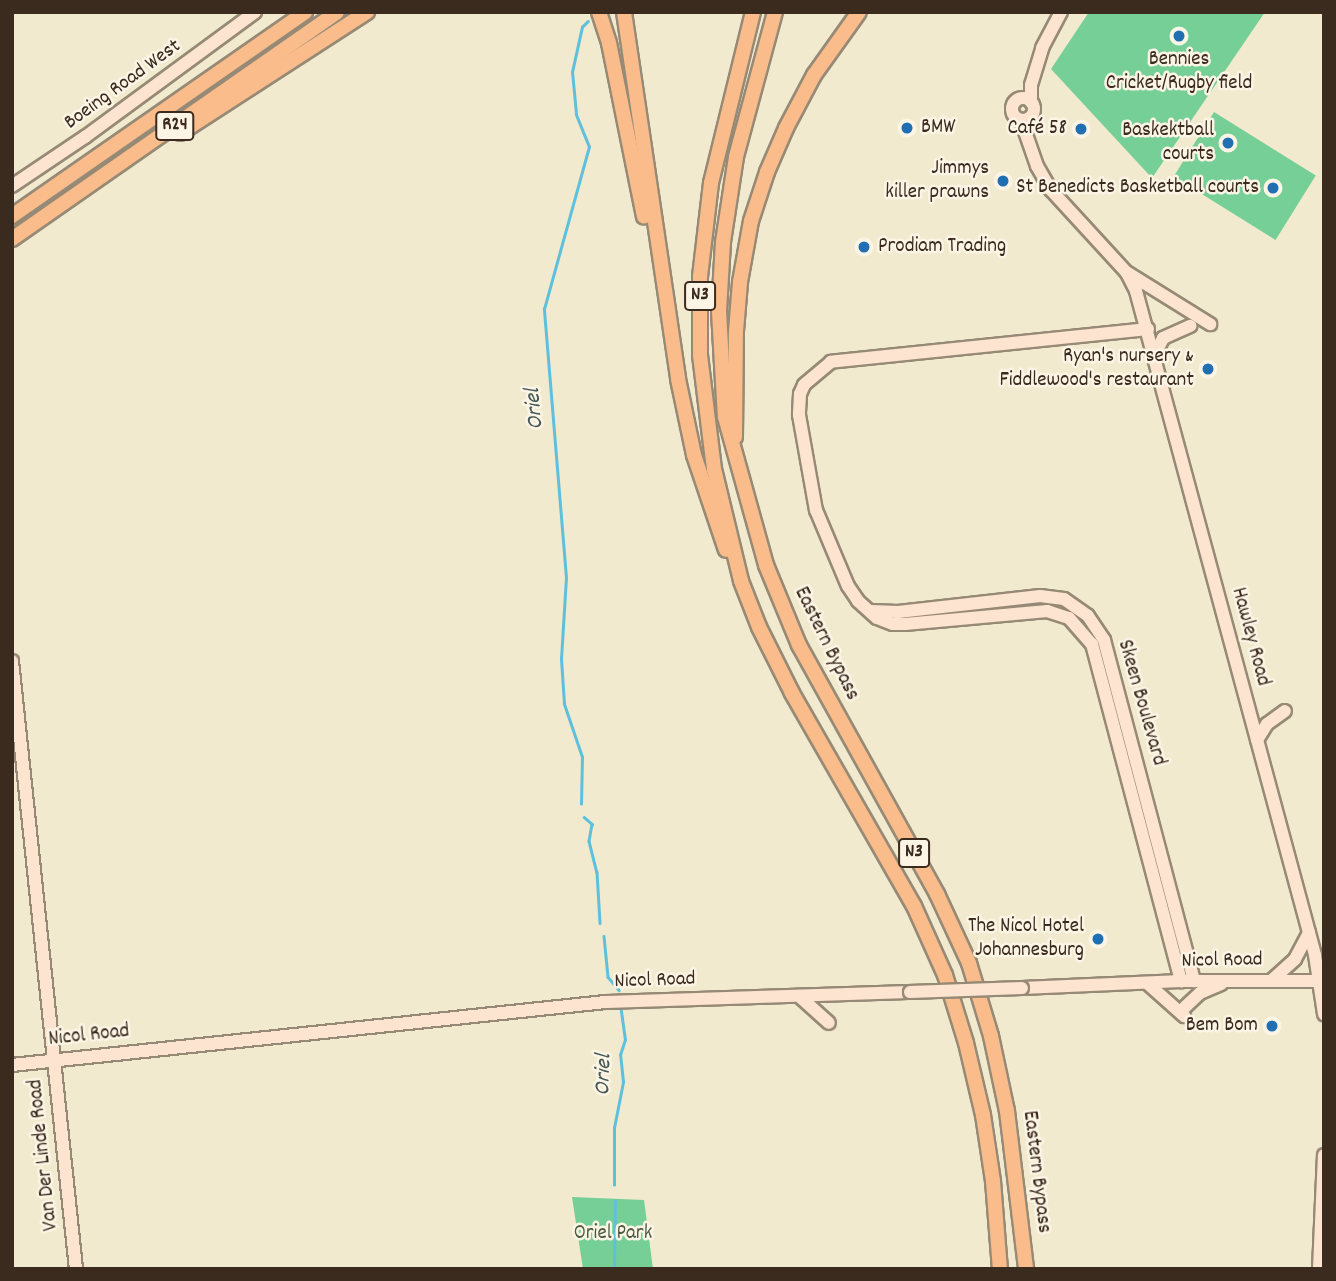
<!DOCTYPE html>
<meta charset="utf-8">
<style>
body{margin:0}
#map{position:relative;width:1336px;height:1281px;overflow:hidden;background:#f1eace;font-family:Dekko,sans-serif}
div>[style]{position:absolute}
.green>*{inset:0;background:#75cf96;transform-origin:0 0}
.stream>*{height:2.5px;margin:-1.25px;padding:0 1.25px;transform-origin:1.25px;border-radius:1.25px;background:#5ec0dc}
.roads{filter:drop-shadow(2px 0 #968a76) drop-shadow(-2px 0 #968a76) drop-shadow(0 2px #968a76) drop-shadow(0 -2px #968a76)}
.secondary>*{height:12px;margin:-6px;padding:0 6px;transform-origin:6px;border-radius:6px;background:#fde4d0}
.secondary>.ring{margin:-6px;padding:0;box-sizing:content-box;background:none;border:12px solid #fde4d0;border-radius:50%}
.highway>*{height:14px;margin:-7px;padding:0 7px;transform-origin:7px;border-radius:7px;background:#f9bc8a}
.bridges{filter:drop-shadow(2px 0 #968a76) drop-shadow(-2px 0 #968a76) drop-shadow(0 2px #968a76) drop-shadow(0 -2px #968a76)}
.secondary-bridge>*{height:12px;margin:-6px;padding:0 6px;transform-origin:6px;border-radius:6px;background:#fde4d0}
.dots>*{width:19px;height:19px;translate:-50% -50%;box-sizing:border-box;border:4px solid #fcf5e5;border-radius:50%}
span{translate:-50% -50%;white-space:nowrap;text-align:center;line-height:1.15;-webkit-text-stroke:5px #fcf5e5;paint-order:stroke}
.shield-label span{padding:2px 5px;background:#fcf5e5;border:2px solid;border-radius:5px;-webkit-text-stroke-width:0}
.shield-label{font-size:19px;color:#3b2a1e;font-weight:700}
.poi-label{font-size:21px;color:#3b2a1e}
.left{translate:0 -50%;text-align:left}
.right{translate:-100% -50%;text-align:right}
.street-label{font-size:21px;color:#3b2a1e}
.park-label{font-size:21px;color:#4c5c42}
.water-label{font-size:23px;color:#465757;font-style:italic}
.frame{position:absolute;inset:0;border:14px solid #3b2a1e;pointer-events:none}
</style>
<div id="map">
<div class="green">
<i style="clip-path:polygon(1089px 12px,1265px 12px,1152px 178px,1051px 69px)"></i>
<i style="left:1214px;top:112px;width:120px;height:76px;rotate:32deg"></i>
<i style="clip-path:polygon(572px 1197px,644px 1200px,653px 1269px,583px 1269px)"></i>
</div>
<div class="stream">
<i style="left:581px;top:804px;width:47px;rotate:-88.8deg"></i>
<i style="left:582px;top:757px;width:56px;rotate:-108.8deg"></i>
<i style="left:564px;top:704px;width:45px;rotate:-93.8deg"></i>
<i style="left:561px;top:659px;width:81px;rotate:-86.5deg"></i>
<i style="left:566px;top:578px;width:270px;rotate:-94.7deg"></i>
<i style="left:544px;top:309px;width:168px;rotate:-74.5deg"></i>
<i style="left:589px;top:147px;width:35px;rotate:-112deg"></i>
<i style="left:576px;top:114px;width:42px;rotate:-95.4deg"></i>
<i style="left:572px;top:72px;width:46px;rotate:-77.5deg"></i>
<i style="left:582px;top:27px;width:8px;rotate:-45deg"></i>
<i style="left:584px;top:817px;width:11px;rotate:41deg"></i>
<i style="left:592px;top:824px;width:17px;rotate:100deg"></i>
<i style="left:589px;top:841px;width:32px;rotate:76deg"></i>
<i style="left:597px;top:872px;width:51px;rotate:86.6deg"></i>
<i style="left:604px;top:936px;width:41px;rotate:84.4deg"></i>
<i style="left:608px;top:977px;width:17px;rotate:50deg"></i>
<i style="left:614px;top:1185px;width:57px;rotate:-90deg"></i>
<i style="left:614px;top:1128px;width:47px;rotate:-78.9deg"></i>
<i style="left:623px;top:1082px;width:27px;rotate:-96deg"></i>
<i style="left:620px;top:1055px;width:16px;rotate:-72deg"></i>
<i style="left:625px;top:1040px;width:30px;rotate:-98deg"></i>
<i style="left:614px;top:1269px;width:68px;rotate:-89.2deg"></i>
</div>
<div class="roads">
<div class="secondary">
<i class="ring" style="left:1012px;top:98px;width:10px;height:10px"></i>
<i style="left:1031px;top:102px;width:17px;rotate:-90deg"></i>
<i style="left:1031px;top:85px;width:39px;rotate:-73deg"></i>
<i style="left:1042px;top:48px;width:41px;rotate:-62.2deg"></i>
<i style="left:1021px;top:120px;width:49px;rotate:70.8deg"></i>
<i style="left:1037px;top:166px;width:28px;rotate:60deg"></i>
<i style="left:1051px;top:190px;width:113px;rotate:47.5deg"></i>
<i style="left:1127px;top:273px;width:20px;rotate:63deg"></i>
<i style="left:1136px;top:291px;width:688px;rotate:74.91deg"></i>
<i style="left:1315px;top:955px;width:60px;rotate:81.3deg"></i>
<i style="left:12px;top:186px;width:88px;rotate:-33.9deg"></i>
<i style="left:85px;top:137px;width:211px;rotate:-36.3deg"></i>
<i style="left:1128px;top:273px;width:97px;rotate:31.9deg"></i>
<i style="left:1148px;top:329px;width:319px;rotate:174.1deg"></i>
<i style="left:831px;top:362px;width:35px;rotate:140deg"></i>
<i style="left:804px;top:385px;width:10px;rotate:114deg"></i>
<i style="left:800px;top:394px;width:21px;rotate:93deg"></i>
<i style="left:799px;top:415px;width:97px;rotate:79.9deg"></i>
<i style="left:816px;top:510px;width:82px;rotate:67.2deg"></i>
<i style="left:848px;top:586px;width:18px;rotate:56deg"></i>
<i style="left:858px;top:601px;width:25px;rotate:42deg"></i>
<i style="left:877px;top:618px;width:17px;rotate:21deg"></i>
<i style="left:893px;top:624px;width:12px"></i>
<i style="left:905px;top:624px;width:143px;rotate:-5.2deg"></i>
<i style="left:1047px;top:611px;width:23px;rotate:18deg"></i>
<i style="left:1069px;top:618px;width:35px;rotate:49deg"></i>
<i style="left:1092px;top:644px;width:349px;rotate:75.2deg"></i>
<i style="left:1155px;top:354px;width:18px;rotate:-63deg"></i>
<i style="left:1163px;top:338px;width:30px;rotate:-24deg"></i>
<i style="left:871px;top:611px;width:27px;rotate:2deg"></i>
<i style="left:898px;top:612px;width:143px;rotate:-6.4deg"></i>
<i style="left:1040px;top:596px;width:24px;rotate:7deg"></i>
<i style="left:1064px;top:599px;width:29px;rotate:35deg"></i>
<i style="left:1088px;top:616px;width:29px;rotate:56deg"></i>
<i style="left:1104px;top:640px;width:353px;rotate:75.2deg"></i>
<i style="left:12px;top:661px;width:611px;rotate:83.99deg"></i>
<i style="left:1257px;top:740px;width:19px;rotate:-58deg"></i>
<i style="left:1267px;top:724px;width:22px;rotate:-36deg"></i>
<i style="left:1272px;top:980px;width:31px;rotate:-42deg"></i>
<i style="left:1295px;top:959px;width:30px;rotate:-62deg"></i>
<i style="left:1147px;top:983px;width:50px;rotate:41.7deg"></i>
<i style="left:1022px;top:988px;width:159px;rotate:-2.5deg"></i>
<i style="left:1181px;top:981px;width:143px"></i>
<i style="left:799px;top:996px;width:40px;rotate:42deg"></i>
<i style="left:1185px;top:1007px;width:21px;rotate:-43deg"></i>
<i style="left:1200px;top:993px;width:23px;rotate:-23deg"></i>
<i style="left:12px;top:1065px;width:596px;rotate:-6.06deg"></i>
<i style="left:605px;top:1002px;width:305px;rotate:-1.9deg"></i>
<i style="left:1319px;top:1269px;width:114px;rotate:-87.5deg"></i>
</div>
<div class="highway">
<i style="left:599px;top:12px;width:33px;rotate:72deg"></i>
<i style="left:609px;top:43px;width:177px;rotate:78.6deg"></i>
<i style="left:624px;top:12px;width:371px;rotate:81.6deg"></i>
<i style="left:678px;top:379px;width:78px;rotate:78.1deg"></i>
<i style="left:694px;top:455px;width:100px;rotate:71.4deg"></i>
<i style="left:753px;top:12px;width:176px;rotate:103.8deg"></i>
<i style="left:711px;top:183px;width:94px;rotate:96.7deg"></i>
<i style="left:700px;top:276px;width:79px;rotate:90deg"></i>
<i style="left:700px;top:355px;width:115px;rotate:83deg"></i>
<i style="left:714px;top:469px;width:115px;rotate:76.4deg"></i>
<i style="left:741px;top:581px;width:49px;rotate:68.6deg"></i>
<i style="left:759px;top:627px;width:74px;rotate:63.4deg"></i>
<i style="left:792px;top:693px;width:245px;rotate:60.2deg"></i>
<i style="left:914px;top:906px;width:76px;rotate:65.8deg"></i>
<i style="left:945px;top:975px;width:71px;rotate:72.8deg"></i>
<i style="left:966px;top:1043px;width:74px;rotate:76.7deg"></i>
<i style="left:983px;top:1115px;width:67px;rotate:81.4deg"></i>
<i style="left:993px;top:1181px;width:88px;rotate:85.5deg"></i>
<i style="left:775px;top:12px;width:150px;rotate:105.1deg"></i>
<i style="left:736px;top:157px;width:86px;rotate:98.7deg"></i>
<i style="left:723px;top:242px;width:69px;rotate:93.3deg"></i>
<i style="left:719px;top:311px;width:106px;rotate:86.8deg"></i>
<i style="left:725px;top:417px;width:154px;rotate:74.5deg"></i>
<i style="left:766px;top:565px;width:87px;rotate:67.6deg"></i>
<i style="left:799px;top:645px;width:285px;rotate:61deg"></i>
<i style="left:937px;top:894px;width:76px;rotate:65.1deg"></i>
<i style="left:969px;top:963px;width:76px;rotate:73.2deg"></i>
<i style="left:991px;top:1036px;width:77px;rotate:78deg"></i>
<i style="left:1007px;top:1111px;width:159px;rotate:83.1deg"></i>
<i style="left:180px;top:133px;width:223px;rotate:-32.9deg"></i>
<i style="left:12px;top:216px;width:357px;rotate:-34.8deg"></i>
<i style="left:12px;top:239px;width:396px;rotate:-34.9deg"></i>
<i style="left:735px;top:437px;width:106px;rotate:-89.5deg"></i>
<i style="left:736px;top:331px;width:49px;rotate:-85.3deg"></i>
<i style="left:740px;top:282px;width:62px;rotate:-79.8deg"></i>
<i style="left:751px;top:221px;width:52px;rotate:-71.9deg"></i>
<i style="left:767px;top:172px;width:48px;rotate:-66.6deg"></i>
<i style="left:786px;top:128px;width:60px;rotate:-62.2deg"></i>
<i style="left:814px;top:75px;width:77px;rotate:-54.5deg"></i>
</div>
</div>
<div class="bridges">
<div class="secondary-bridge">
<i style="left:910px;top:992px;width:112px;rotate:-2deg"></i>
</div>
</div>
<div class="dots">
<i style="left:1179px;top:36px;background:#1f6fb2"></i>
<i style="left:907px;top:128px;background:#1f6fb2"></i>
<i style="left:1081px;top:129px;background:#1f6fb2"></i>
<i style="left:1228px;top:143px;background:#1f6fb2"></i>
<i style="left:1003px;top:181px;background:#1f6fb2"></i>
<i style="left:1273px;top:188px;background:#1f6fb2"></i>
<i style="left:864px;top:247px;background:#1f6fb2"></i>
<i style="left:1208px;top:369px;background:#1f6fb2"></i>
<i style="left:1098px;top:939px;background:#1f6fb2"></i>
<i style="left:1272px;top:1026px;background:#1f6fb2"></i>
</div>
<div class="shield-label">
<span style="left:175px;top:126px">R24</span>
<span style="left:700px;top:296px">N3</span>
<span style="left:914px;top:853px">N3</span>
</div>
<div class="poi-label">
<span style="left:1179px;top:72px">Bennies<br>Cricket/Rugby field</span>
<span class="left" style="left:921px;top:128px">BMW</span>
<span class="right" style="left:1067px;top:129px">Café 58</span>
<span class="right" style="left:1214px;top:143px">Baskektball<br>courts</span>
<span class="right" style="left:989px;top:181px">Jimmys<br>killer prawns</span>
<span class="right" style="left:1259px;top:188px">St Benedicts Basketball courts</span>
<span class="left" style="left:878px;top:247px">Prodiam Trading</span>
<span class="right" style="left:1194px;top:369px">Ryan's nursery &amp;<br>Fiddlewood's restaurant</span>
<span class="right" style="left:1084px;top:939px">The Nicol Hotel<br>Johannesburg</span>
<span class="right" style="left:1258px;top:1026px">Bem Bom</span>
</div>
<div class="street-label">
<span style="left:123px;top:85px;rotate:-36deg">Boeing Road West</span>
<span style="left:1250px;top:637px;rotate:75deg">Hawley Road</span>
<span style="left:826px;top:644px;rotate:64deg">Eastern Bypass</span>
<span style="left:1141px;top:703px;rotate:74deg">Skeen Boulevard</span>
<span style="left:1222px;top:961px;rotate:-1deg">Nicol Road</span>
<span style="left:655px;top:981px;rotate:-2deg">Nicol Road</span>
<span style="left:89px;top:1036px;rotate:-6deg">Nicol Road</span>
<span style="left:44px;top:1155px;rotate:-96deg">Van Der Linde Road</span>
<span style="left:1036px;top:1172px;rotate:83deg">Eastern Bypass</span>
</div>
<div class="park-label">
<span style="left:613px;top:1234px">Oriel Park</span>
</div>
<div class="water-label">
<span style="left:536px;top:409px;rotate:-95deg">Oriel</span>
<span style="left:605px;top:1075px;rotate:-88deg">Oriel</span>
</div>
<div class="frame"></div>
</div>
